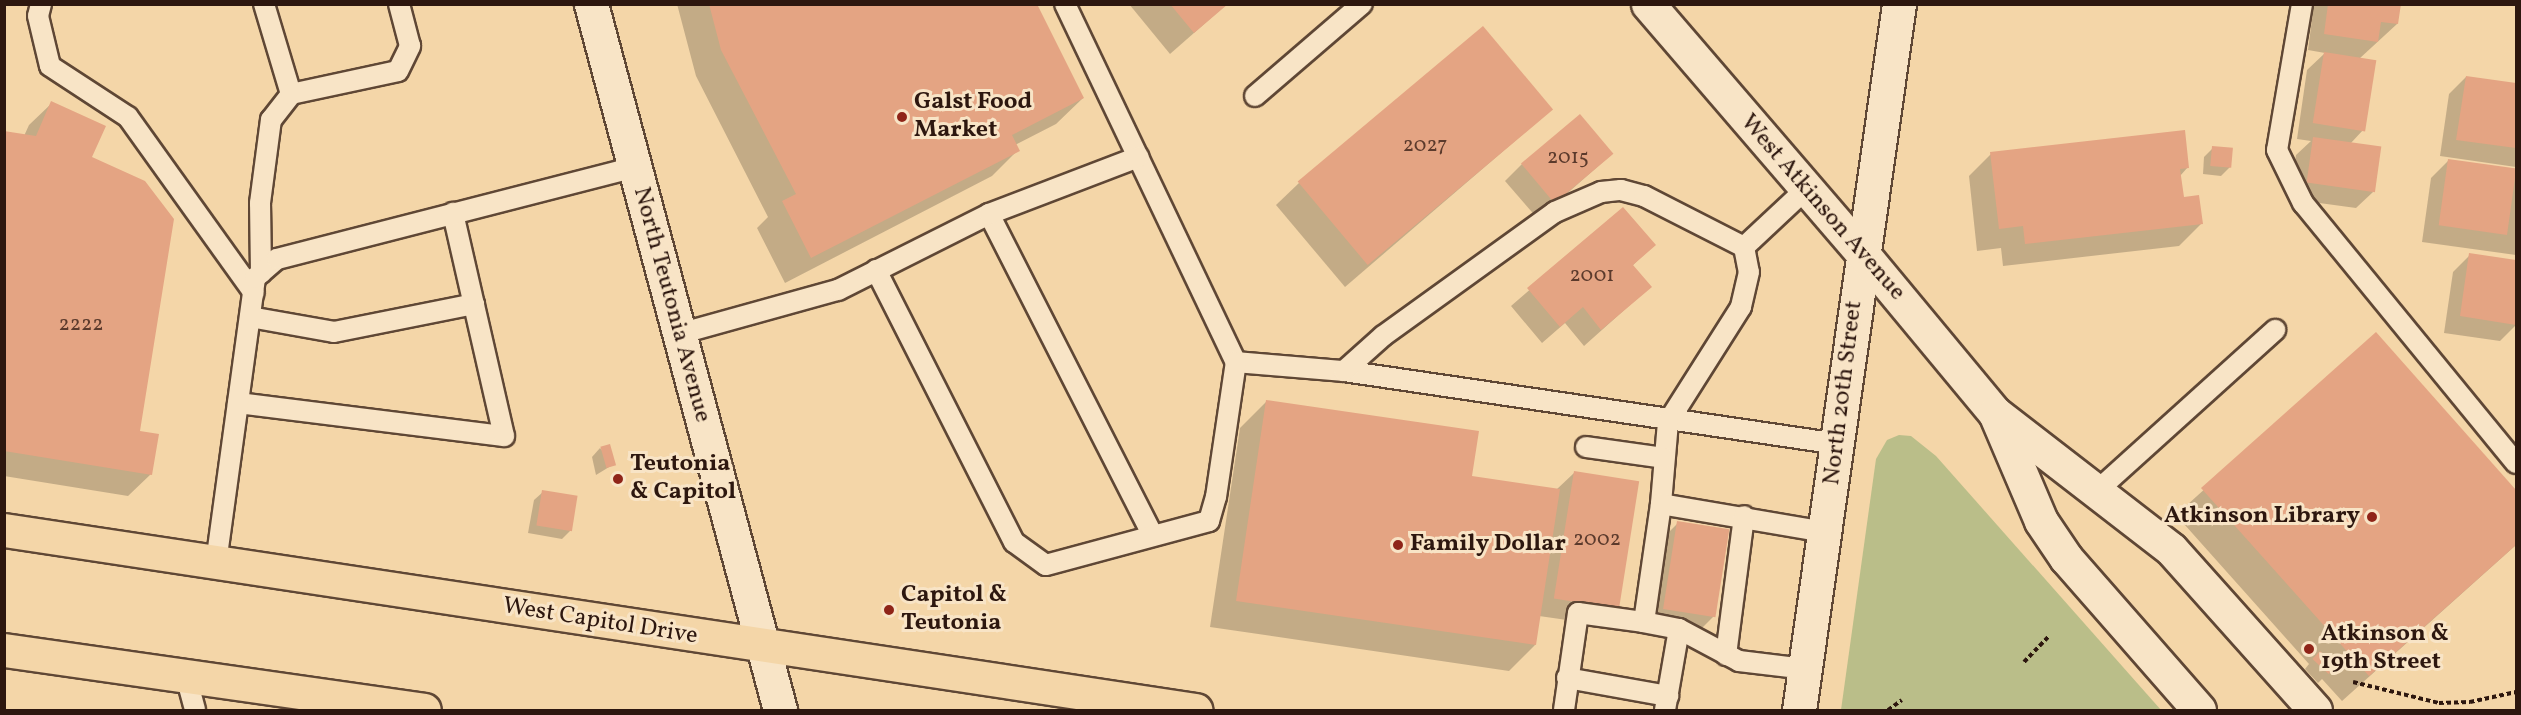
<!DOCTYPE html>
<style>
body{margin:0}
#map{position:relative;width:2521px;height:715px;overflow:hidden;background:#f4d6a8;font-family:Vollkorn,serif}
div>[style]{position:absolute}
.green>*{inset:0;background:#babe89}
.shadow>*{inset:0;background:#0003}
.building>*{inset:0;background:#e4a483;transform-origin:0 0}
.path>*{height:4px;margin-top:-2px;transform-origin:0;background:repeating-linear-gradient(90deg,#2d170f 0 4.5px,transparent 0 7.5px)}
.roads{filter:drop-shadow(2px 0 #5f4735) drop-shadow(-2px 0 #5f4735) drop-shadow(0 2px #5f4735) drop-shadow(0 -2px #5f4735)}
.lane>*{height:20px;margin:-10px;padding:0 10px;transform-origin:10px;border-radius:10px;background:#f8e4c6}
.street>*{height:33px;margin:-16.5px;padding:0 16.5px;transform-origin:16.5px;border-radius:16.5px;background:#f8e4c6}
.secondary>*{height:33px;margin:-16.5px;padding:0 16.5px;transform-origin:16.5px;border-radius:16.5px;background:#f8e4c6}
.primary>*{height:33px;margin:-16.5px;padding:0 16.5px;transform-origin:16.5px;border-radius:16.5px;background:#f4d6a8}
.dots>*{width:16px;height:16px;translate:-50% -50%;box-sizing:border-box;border:3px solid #f8e4c6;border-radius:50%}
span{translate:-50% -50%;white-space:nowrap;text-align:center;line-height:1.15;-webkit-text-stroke:6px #f8e4c6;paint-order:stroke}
.number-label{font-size:21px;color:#5b3a2c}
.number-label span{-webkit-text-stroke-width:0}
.poi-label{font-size:24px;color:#2d170f;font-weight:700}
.left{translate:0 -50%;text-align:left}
.right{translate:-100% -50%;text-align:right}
.street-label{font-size:24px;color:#2d170f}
.frame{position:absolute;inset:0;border:6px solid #2d170f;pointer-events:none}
</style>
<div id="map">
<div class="green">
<i style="clip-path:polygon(1899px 435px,1911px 436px,1936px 456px,2161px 710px,1841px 710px,1876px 459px,1887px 440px)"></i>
</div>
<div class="shadow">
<i style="clip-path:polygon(677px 4px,1035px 4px,1083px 98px,1056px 124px,1015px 145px,1018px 150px,992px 176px,785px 283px,757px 228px,768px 217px,696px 76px)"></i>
<i style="clip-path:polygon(1129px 4px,1227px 4px,1170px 54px)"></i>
<i style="clip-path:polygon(2314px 4px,2399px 4px,2397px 24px,2359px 59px,2364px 129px,2350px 144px,2373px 192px,2356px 208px,2290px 199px,2296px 155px,2311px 141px,2297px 139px,2307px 70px,2325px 53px,2308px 50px)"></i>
<i style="clip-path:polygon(2466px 77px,2516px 84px,2516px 167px,2440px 156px,2449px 94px)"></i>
<i style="clip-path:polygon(52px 103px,90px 158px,138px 432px,151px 474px,128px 496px,4px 476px,4px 133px,24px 136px,29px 125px)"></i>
<i style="clip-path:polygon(1551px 110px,1345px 287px,1276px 205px,1299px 183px)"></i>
<i style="clip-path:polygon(2213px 148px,2230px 167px,2221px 176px,2203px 174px,2204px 157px)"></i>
<i style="clip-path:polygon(1612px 154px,1538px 219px,1505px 181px,1522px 164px)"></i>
<i style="clip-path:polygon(1991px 154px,2188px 167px,2180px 176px,2182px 198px,2201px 224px,2179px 246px,2003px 266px,2001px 248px,1977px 251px,1969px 176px)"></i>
<i style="clip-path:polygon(2448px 161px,2516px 171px,2516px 255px,2422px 242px,2431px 178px)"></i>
<i style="clip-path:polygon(1623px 209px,1654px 245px,1632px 266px,1650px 287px,1584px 346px,1565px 323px,1542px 343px,1511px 306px)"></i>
<i style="clip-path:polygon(2470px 255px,2516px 262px,2516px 325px,2500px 341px,2444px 333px,2453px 272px)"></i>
<i style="clip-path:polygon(2376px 334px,2516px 492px,2516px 545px,2342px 701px,2322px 679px,2318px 683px,2305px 669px,2309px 664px,2176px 515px)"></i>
<i style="clip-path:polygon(1266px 402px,1470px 478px,1556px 490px,1574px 473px,1619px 608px,1602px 625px,1539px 616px,1535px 645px,1509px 671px,1210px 627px,1240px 428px)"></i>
<i style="clip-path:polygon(600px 448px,614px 464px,596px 475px,592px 457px)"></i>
<i style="clip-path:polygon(543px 492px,571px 530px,562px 539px,528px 533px,534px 500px)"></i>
<i style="clip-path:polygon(1678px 523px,1715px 615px,1698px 632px,1648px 625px,1661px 540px)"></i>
</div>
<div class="building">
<i style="clip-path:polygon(709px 4px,1037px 4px,1084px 98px,1012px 135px,1020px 151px,811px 258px,782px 201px,796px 194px,721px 50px)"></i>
<i style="clip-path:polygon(1170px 4px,1228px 4px,1194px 33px)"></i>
<i style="clip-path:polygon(2328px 4px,2401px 4px,2398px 24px,2381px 22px,2378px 42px,2324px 34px)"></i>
<i style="left:1483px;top:26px;width:109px;height:242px;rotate:50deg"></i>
<i style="left:2324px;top:52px;width:53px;height:72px;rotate:9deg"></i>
<i style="clip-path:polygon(2466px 76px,2516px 83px,2516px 148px,2456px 140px)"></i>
<i style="clip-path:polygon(51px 101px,106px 126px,92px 157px,145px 181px,174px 219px,140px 431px,159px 434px,152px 475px,4px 451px,4px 131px,36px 136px)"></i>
<i style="left:1580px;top:114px;width:52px;height:77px;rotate:50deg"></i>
<i style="clip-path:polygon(2185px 130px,2189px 168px,2180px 169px,2184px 197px,2199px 195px,2203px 224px,2025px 244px,2023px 226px,1999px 229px,1990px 152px)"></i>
<i style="left:2313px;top:137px;width:69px;height:46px;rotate:8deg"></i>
<i style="left:2212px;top:146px;width:21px;height:20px;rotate:5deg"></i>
<i style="left:2448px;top:159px;width:69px;height:67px;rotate:8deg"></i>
<i style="clip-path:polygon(1623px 207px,1656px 245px,1633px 265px,1652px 287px,1601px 330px,1583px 307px,1560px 327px,1527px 288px)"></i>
<i style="clip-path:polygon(2469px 253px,2516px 260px,2516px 325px,2460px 316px)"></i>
<i style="clip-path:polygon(2376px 332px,2516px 490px,2516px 545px,2369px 676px,2201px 488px)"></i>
<i style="clip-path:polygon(1266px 400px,1479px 431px,1472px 476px,1560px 489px,1536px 645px,1236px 601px)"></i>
<i style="left:610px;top:444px;width:22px;height:10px;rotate:74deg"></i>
<i style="left:1574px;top:471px;width:66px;height:129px;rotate:9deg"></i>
<i style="left:542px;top:490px;width:36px;height:36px;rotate:9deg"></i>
<i style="left:1677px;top:521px;width:53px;height:89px;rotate:9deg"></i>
<i style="left:2320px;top:651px;width:22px;height:11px;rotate:43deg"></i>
</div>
<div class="path">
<i style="left:2024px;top:662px;width:37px;rotate:-46deg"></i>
<i style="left:2353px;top:682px;width:89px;rotate:13.7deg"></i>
<i style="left:2439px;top:703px;width:31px;rotate:-2deg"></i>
<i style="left:2470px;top:702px;width:47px;rotate:-12.3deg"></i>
<i style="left:1888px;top:710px;width:17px;rotate:-36deg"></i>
</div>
<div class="roads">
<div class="lane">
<i style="left:41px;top:4px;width:12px;rotate:104deg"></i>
<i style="left:38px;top:16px;width:51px;rotate:76.5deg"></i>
<i style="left:50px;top:66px;width:93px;rotate:33.2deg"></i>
<i style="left:128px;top:117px;width:216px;rotate:54.4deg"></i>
<i style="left:264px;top:4px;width:94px;rotate:73.3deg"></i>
<i style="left:1065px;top:4px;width:397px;rotate:64.5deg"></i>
<i style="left:1236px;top:362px;width:108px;rotate:4.8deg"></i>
<i style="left:1344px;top:371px;width:499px;rotate:8.4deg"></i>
<i style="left:2302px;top:4px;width:148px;rotate:99.7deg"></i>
<i style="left:2277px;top:150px;width:59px;rotate:63.9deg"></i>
<i style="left:2303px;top:203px;width:336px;rotate:50.7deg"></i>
<i style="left:1255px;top:96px;width:141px;rotate:-40.7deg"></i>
<i style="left:989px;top:214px;width:361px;rotate:63deg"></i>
<i style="left:1744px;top:247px;width:83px;rotate:-43.1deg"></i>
<i style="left:876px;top:270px;width:305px;rotate:63.1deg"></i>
<i style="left:1014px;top:542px;width:39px;rotate:36deg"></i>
<i style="left:1046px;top:565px;width:169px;rotate:-15.1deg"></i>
<i style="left:1209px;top:521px;width:25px;rotate:-74deg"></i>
<i style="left:1216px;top:497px;width:136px;rotate:-81.6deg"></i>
<i style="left:261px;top:273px;width:70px;rotate:-90.8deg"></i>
<i style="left:260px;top:203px;width:84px;rotate:-82.5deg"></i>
<i style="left:271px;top:120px;width:33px;rotate:-52deg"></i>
<i style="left:291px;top:94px;width:109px;rotate:-12.1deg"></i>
<i style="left:398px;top:71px;width:28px;rotate:-64deg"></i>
<i style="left:410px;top:46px;width:43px;rotate:-104.7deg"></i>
<i style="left:250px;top:317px;width:85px;rotate:10.1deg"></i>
<i style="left:334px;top:332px;width:143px;rotate:-11.3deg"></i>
<i style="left:679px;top:334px;width:165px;rotate:-15.5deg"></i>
<i style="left:838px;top:290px;width:169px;rotate:-26.7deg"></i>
<i style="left:989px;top:214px;width:160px;rotate:-20.9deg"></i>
<i style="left:1344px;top:371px;width:52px;rotate:-41.9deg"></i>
<i style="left:1383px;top:336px;width:212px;rotate:-35.8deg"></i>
<i style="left:1555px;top:212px;width:50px;rotate:-23.5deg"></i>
<i style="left:1601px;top:192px;width:20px;rotate:-6deg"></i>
<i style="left:1621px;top:190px;width:24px;rotate:15deg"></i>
<i style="left:1644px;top:196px;width:112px;rotate:27deg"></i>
<i style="left:1744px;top:247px;width:25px;rotate:79deg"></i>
<i style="left:1749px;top:272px;width:36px;rotate:103deg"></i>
<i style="left:1741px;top:307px;width:136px;rotate:122.4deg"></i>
<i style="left:1668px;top:422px;width:82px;rotate:94.9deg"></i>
<i style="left:238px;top:403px;width:268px;rotate:7.1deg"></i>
<i style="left:504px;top:436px;width:229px;rotate:-102.9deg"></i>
<i style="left:1586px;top:447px;width:79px;rotate:8deg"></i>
<i style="left:2098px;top:490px;width:239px;rotate:-42.1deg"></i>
<i style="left:216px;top:563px;width:288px;rotate:-82.2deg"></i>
<i style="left:255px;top:278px;width:29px;rotate:-41deg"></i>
<i style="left:277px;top:259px;width:370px;rotate:-14.4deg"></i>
<i style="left:1679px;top:629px;width:36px;rotate:-169deg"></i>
<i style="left:1644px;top:622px;width:119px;rotate:-81.8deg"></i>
<i style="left:1661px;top:504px;width:166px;rotate:9.7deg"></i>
<i style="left:1726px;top:655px;width:140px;rotate:-82.6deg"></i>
<i style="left:186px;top:676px;width:35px;rotate:75deg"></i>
<i style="left:1567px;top:678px;width:103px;rotate:10.1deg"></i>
<i style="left:1564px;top:710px;width:98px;rotate:-81.8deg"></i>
<i style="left:1578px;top:613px;width:67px;rotate:7.8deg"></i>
<i style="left:1665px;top:710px;width:82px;rotate:-80.2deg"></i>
<i style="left:1679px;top:629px;width:68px;rotate:28.1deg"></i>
<i style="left:1739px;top:661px;width:66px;rotate:6.9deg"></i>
</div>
<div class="street">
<i style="left:1799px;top:710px;width:713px;rotate:-81.94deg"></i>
</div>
<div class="secondary">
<i style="left:591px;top:4px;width:731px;rotate:75.01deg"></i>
<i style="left:1648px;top:4px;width:328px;rotate:49.3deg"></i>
<i style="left:1862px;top:253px;width:208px;rotate:50.3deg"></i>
<i style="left:1995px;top:413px;width:222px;rotate:37.7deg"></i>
<i style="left:2171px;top:549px;width:216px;rotate:48.2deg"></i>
<i style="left:1995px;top:413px;width:117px;rotate:66.9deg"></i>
<i style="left:2041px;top:521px;width:45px;rotate:56deg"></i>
<i style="left:2066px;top:558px;width:202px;rotate:48.8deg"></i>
</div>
<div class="primary">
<i style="left:4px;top:530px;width:1205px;rotate:8.59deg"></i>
<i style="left:4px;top:650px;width:424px;rotate:8.1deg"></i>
</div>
</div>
<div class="dots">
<i style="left:902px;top:117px;background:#8f2418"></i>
<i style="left:618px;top:479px;background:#8f2418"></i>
<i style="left:2372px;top:517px;background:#8f2418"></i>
<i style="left:1398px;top:545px;background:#8f2418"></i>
<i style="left:889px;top:610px;background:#8f2418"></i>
<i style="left:2309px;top:649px;background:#8f2418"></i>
</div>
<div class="number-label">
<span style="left:1425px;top:146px">2027</span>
<span style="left:1568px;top:158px">2015</span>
<span style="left:1592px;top:276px">2001</span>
<span style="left:81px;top:325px">2222</span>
<span style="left:1597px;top:540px">2002</span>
</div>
<div class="poi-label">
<span class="left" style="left:914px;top:117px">Galst Food<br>Market</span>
<span class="left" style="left:630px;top:479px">Teutonia<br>&amp; Capitol</span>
<span class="right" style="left:2360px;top:517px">Atkinson Library</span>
<span class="left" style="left:1410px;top:545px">Family Dollar</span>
<span class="left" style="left:901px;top:610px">Capitol &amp;<br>Teutonia</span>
<span class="left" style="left:2321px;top:649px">Atkinson &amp;<br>19th Street</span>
</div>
<div class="street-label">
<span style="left:1822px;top:208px;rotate:49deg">West Atkinson Avenue</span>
<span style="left:671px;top:305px;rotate:75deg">North Teutonia Avenue</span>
<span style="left:1844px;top:393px;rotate:-83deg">North 20th Street</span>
<span style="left:600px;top:622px;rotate:9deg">West Capitol Drive</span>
</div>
<div class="frame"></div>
</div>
